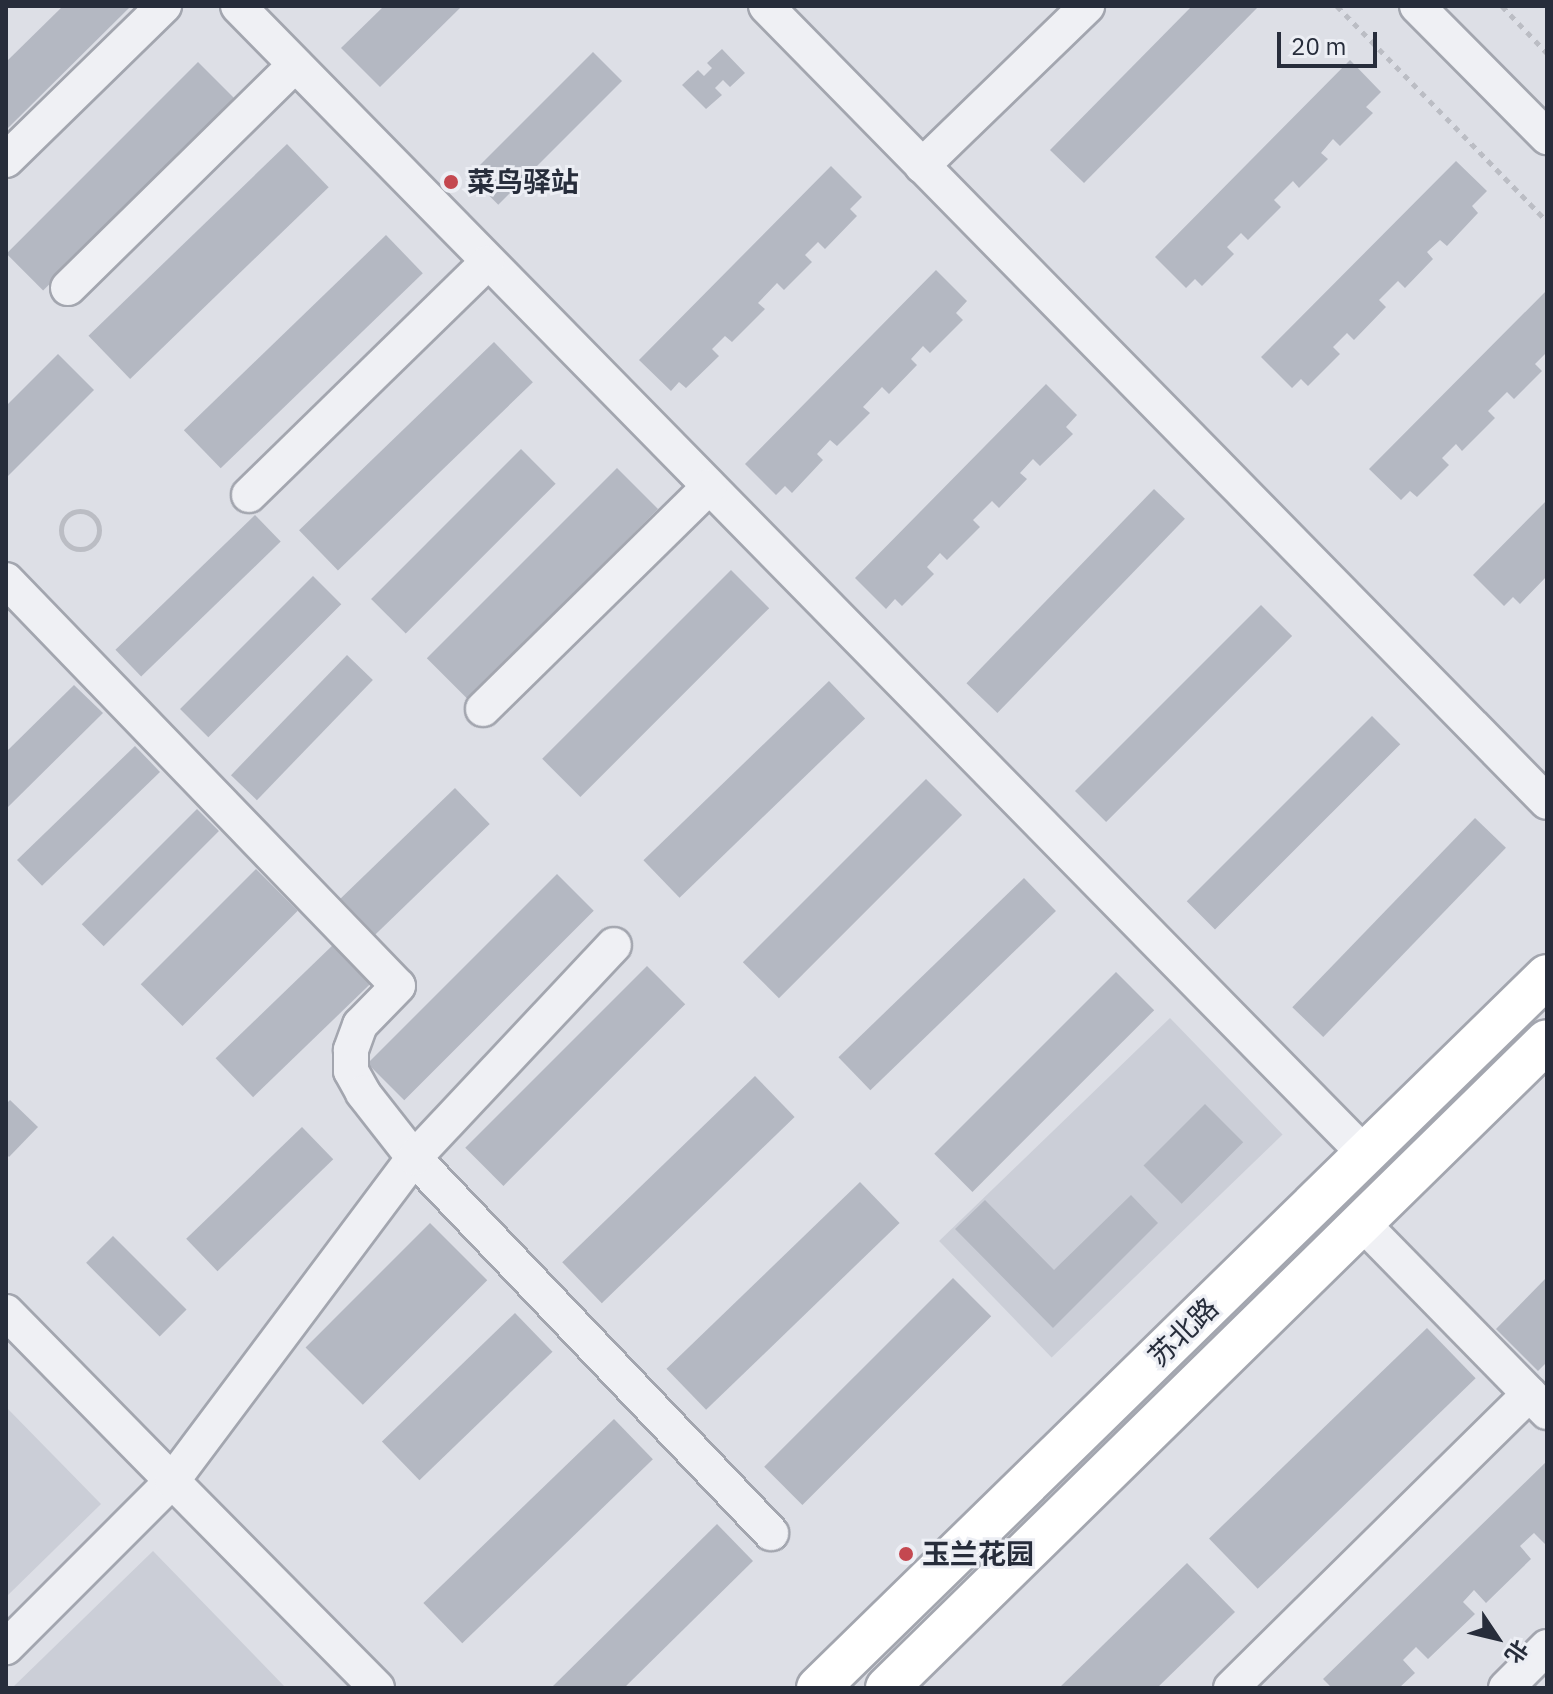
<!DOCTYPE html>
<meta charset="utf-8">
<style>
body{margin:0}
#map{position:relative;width:1553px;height:1694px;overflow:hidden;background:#dddfe6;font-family:"IBM Plex Sans","Noto Sans SC",sans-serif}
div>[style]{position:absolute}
.built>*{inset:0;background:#cbced7;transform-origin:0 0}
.building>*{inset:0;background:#b4b8c2;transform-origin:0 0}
.path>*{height:5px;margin-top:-2.5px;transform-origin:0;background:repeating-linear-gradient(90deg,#bbbdc4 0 6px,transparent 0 12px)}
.path>.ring{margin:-2.5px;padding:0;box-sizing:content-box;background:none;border:5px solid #bbbdc4;border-radius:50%}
.roads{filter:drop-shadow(2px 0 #a3a6af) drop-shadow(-2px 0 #a3a6af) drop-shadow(0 2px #a3a6af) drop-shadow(0 -2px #a3a6af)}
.minor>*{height:34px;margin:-17px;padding:0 17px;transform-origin:17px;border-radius:17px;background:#eff0f4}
.major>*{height:42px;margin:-21px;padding:0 21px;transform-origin:21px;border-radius:21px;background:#fff}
.dots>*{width:22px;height:22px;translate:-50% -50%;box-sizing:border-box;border:4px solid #eceef4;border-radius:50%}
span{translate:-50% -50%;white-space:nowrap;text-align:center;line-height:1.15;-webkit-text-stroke:6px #eceef4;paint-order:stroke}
.poi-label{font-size:28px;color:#272d3b;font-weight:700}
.left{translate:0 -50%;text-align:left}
.street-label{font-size:28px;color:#272d3b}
.frame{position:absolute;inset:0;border:8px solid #272d3b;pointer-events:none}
.north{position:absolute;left:1457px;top:1598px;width:80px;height:80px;-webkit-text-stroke:6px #eceef4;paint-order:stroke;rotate:125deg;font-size:22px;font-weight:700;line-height:32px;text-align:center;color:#272d3b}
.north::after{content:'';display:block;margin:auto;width:28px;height:36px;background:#272d3b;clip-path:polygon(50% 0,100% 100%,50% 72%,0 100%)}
.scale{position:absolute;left:1277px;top:32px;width:100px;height:36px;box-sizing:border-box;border:4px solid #272d3b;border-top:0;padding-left:10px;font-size:24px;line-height:28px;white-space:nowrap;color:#272d3b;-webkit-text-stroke:6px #eceef4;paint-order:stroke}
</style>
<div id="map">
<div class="built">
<i style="left:1170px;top:1018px;width:162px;height:321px;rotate:46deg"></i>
<i style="clip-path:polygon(6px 1407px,101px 1504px,6px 1597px)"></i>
<i style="clip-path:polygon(153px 1551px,286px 1688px,12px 1688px)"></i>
</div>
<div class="building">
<i style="clip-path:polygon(63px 6px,131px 6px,6px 130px,6px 62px)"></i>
<i style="clip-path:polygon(384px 6px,462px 6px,380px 87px,341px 48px)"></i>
<i style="clip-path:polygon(1192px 6px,1259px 6px,1084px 183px,1050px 150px)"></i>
<i style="clip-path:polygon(722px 49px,745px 73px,730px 87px,723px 80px,715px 88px,722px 95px,706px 109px,682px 85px,698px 70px,704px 76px,712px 68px,707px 63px)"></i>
<i style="left:593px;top:52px;width:41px;height:175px;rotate:45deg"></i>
<i style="clip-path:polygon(1350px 60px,1381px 92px,1366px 107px,1373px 113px,1340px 146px,1333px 139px,1321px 153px,1328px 159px,1299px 188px,1293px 181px,1274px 200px,1281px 207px,1248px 240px,1241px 233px,1227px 247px,1234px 254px,1202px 286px,1195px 279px,1186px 288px,1155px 257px)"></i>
<i style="left:198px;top:62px;width:52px;height:271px;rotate:45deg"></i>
<i style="left:287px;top:144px;width:60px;height:276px;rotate:46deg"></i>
<i style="clip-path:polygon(1456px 161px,1487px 191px,1472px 206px,1478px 213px,1447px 246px,1440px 240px,1427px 252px,1433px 259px,1405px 288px,1398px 281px,1379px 300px,1386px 307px,1354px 340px,1347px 333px,1333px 347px,1340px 354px,1308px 386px,1301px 379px,1292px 388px,1261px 357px)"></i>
<i style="clip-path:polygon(831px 166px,862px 197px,850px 209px,857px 216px,825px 249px,818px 242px,805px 255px,812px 262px,784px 290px,777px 283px,758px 303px,765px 309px,732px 342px,725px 336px,712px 349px,719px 356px,686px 388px,679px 382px,671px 391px,639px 360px)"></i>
<i style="left:386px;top:235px;width:53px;height:281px;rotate:46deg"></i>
<i style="clip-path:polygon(936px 270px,967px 301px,956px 313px,963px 320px,930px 353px,923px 346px,911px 359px,917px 365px,889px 394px,882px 387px,863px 407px,870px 413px,837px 446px,830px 440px,817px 454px,823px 460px,792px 493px,785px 486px,776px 495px,745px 464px)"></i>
<i style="clip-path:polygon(1547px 290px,1547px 352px,1535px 364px,1542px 371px,1514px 399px,1507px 392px,1488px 411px,1495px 418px,1462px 451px,1456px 444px,1442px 458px,1449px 465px,1417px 497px,1410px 491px,1401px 500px,1369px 469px)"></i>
<i style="left:494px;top:342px;width:56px;height:271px;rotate:46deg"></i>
<i style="clip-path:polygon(58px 354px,94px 390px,6px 478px,6px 406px)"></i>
<i style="clip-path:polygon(1046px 384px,1077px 415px,1066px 427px,1073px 434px,1040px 466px,1033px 459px,1020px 473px,1027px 479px,999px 508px,992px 501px,973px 520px,980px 527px,947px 560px,940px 553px,927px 567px,934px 574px,902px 606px,895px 599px,886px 609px,855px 578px)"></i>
<i style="left:521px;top:449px;width:49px;height:212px;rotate:45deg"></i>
<i style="left:617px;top:468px;width:58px;height:269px;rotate:45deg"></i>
<i style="left:1154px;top:489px;width:43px;height:270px;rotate:44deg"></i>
<i style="clip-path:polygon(1547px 500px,1547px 576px,1520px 604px,1513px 597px,1504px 606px,1473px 575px)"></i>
<i style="left:255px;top:515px;width:37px;height:194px;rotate:46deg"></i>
<i style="left:731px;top:570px;width:54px;height:267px;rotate:45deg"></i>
<i style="left:313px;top:576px;width:40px;height:188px;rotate:45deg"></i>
<i style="left:1261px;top:605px;width:44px;height:263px;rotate:45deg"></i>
<i style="left:347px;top:655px;width:36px;height:167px;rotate:44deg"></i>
<i style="left:829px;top:681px;width:52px;height:258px;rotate:46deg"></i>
<i style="clip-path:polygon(74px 685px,103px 713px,6px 809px,6px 752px)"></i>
<i style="left:1372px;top:716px;width:40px;height:262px;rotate:45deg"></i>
<i style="left:135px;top:746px;width:36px;height:164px;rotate:46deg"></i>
<i style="left:926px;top:779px;width:51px;height:259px;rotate:45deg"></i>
<i style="left:455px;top:788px;width:50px;height:159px;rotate:46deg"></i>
<i style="left:197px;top:809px;width:31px;height:163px;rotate:45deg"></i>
<i style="left:1475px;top:818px;width:43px;height:263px;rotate:44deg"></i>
<i style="left:256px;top:869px;width:59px;height:163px;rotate:45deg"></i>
<i style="left:557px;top:874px;width:52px;height:268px;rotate:45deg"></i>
<i style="left:1024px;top:878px;width:46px;height:258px;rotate:46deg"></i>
<i style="left:335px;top:943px;width:54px;height:166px;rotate:46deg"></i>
<i style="left:647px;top:966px;width:54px;height:257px;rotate:45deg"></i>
<i style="left:1116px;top:972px;width:54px;height:257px;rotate:45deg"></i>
<i style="left:755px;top:1076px;width:57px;height:268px;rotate:46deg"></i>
<i style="clip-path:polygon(10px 1100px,38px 1127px,9px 1157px,6px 1154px,6px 1104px)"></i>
<i style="left:1205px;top:1104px;width:54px;height:87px;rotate:45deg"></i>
<i style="left:302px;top:1127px;width:45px;height:161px;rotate:46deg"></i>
<i style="left:860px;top:1182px;width:57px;height:269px;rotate:46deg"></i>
<i style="clip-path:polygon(1131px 1195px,1158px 1223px,1053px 1328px,955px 1229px,985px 1200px,1054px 1270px)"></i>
<i style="left:430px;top:1223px;width:81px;height:176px;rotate:45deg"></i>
<i style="left:113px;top:1236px;width:104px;height:38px;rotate:45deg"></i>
<i style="clip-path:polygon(1547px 1277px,1547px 1362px,1538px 1371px,1496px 1329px)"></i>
<i style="left:953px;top:1278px;width:54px;height:267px;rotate:45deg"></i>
<i style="left:515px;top:1313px;width:54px;height:185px;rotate:46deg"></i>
<i style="left:1427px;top:1328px;width:70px;height:303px;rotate:46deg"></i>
<i style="left:614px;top:1419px;width:56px;height:265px;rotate:46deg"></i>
<i style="clip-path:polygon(1547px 1461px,1547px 1546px,1534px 1533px,1520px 1546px,1531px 1559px,1486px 1603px,1474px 1590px,1463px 1602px,1475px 1614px,1428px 1659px,1416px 1647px,1403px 1660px,1415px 1673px,1399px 1688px,1332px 1688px,1323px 1679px)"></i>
<i style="clip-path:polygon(717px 1524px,753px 1561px,624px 1688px,551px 1688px)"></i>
<i style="clip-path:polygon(1187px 1563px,1235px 1612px,1157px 1688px,1059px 1688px)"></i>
</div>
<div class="path">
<i style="left:1337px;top:6px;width:301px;rotate:45.7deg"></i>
<i style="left:1502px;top:6px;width:65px;rotate:46.2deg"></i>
<i class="ring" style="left:61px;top:511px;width:33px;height:33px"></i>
</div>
<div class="roads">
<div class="minor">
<i style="left:238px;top:6px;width:1609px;rotate:45.53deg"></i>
<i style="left:766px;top:6px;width:1115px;rotate:45.54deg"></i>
<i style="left:1417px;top:6px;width:185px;rotate:45.2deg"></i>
<i style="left:6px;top:160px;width:221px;rotate:-44.3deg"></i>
<i style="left:922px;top:166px;width:230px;rotate:-44.1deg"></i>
<i style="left:68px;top:288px;width:318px;rotate:-44.5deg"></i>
<i style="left:249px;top:495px;width:332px;rotate:-44.3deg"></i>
<i style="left:6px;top:580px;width:564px;rotate:46.01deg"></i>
<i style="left:398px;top:986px;width:54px;rotate:134.3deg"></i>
<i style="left:360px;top:1025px;width:27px;rotate:110deg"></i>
<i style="left:351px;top:1050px;width:21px;rotate:90deg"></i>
<i style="left:351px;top:1071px;width:25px;rotate:61deg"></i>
<i style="left:363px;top:1093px;width:83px;rotate:51.9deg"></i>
<i style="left:414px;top:1158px;width:518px;rotate:46.41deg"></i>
<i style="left:483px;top:709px;width:317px;rotate:-44.5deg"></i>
<i style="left:1361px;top:1222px;width:266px;rotate:45.6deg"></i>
<i style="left:6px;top:1312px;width:237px;rotate:45.5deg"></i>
<i style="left:172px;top:1481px;width:235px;rotate:135deg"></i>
<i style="left:377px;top:1688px;width:291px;rotate:-134.7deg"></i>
<i style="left:172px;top:1481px;width:404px;rotate:-53.2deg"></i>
<i style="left:414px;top:1158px;width:292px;rotate:-46.8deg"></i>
<i style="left:1231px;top:1688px;width:419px;rotate:-44.6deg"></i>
<i style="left:1506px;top:1688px;width:58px;rotate:-45deg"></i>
</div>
<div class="major">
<i style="left:818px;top:1688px;width:1019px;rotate:-44.32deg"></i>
<i style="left:887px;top:1688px;width:924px;rotate:-44.43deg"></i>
</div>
</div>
<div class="dots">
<i style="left:451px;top:182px;background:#c44850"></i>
<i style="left:906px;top:1554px;background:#c44850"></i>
</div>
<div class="poi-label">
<span class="left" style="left:467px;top:182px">菜鸟驿站</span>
<span class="left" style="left:922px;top:1554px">玉兰花园</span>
</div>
<div class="street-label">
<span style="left:1183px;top:1332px;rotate:-44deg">苏北路</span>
</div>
<div class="frame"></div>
<div class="north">北</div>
<div class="scale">20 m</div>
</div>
